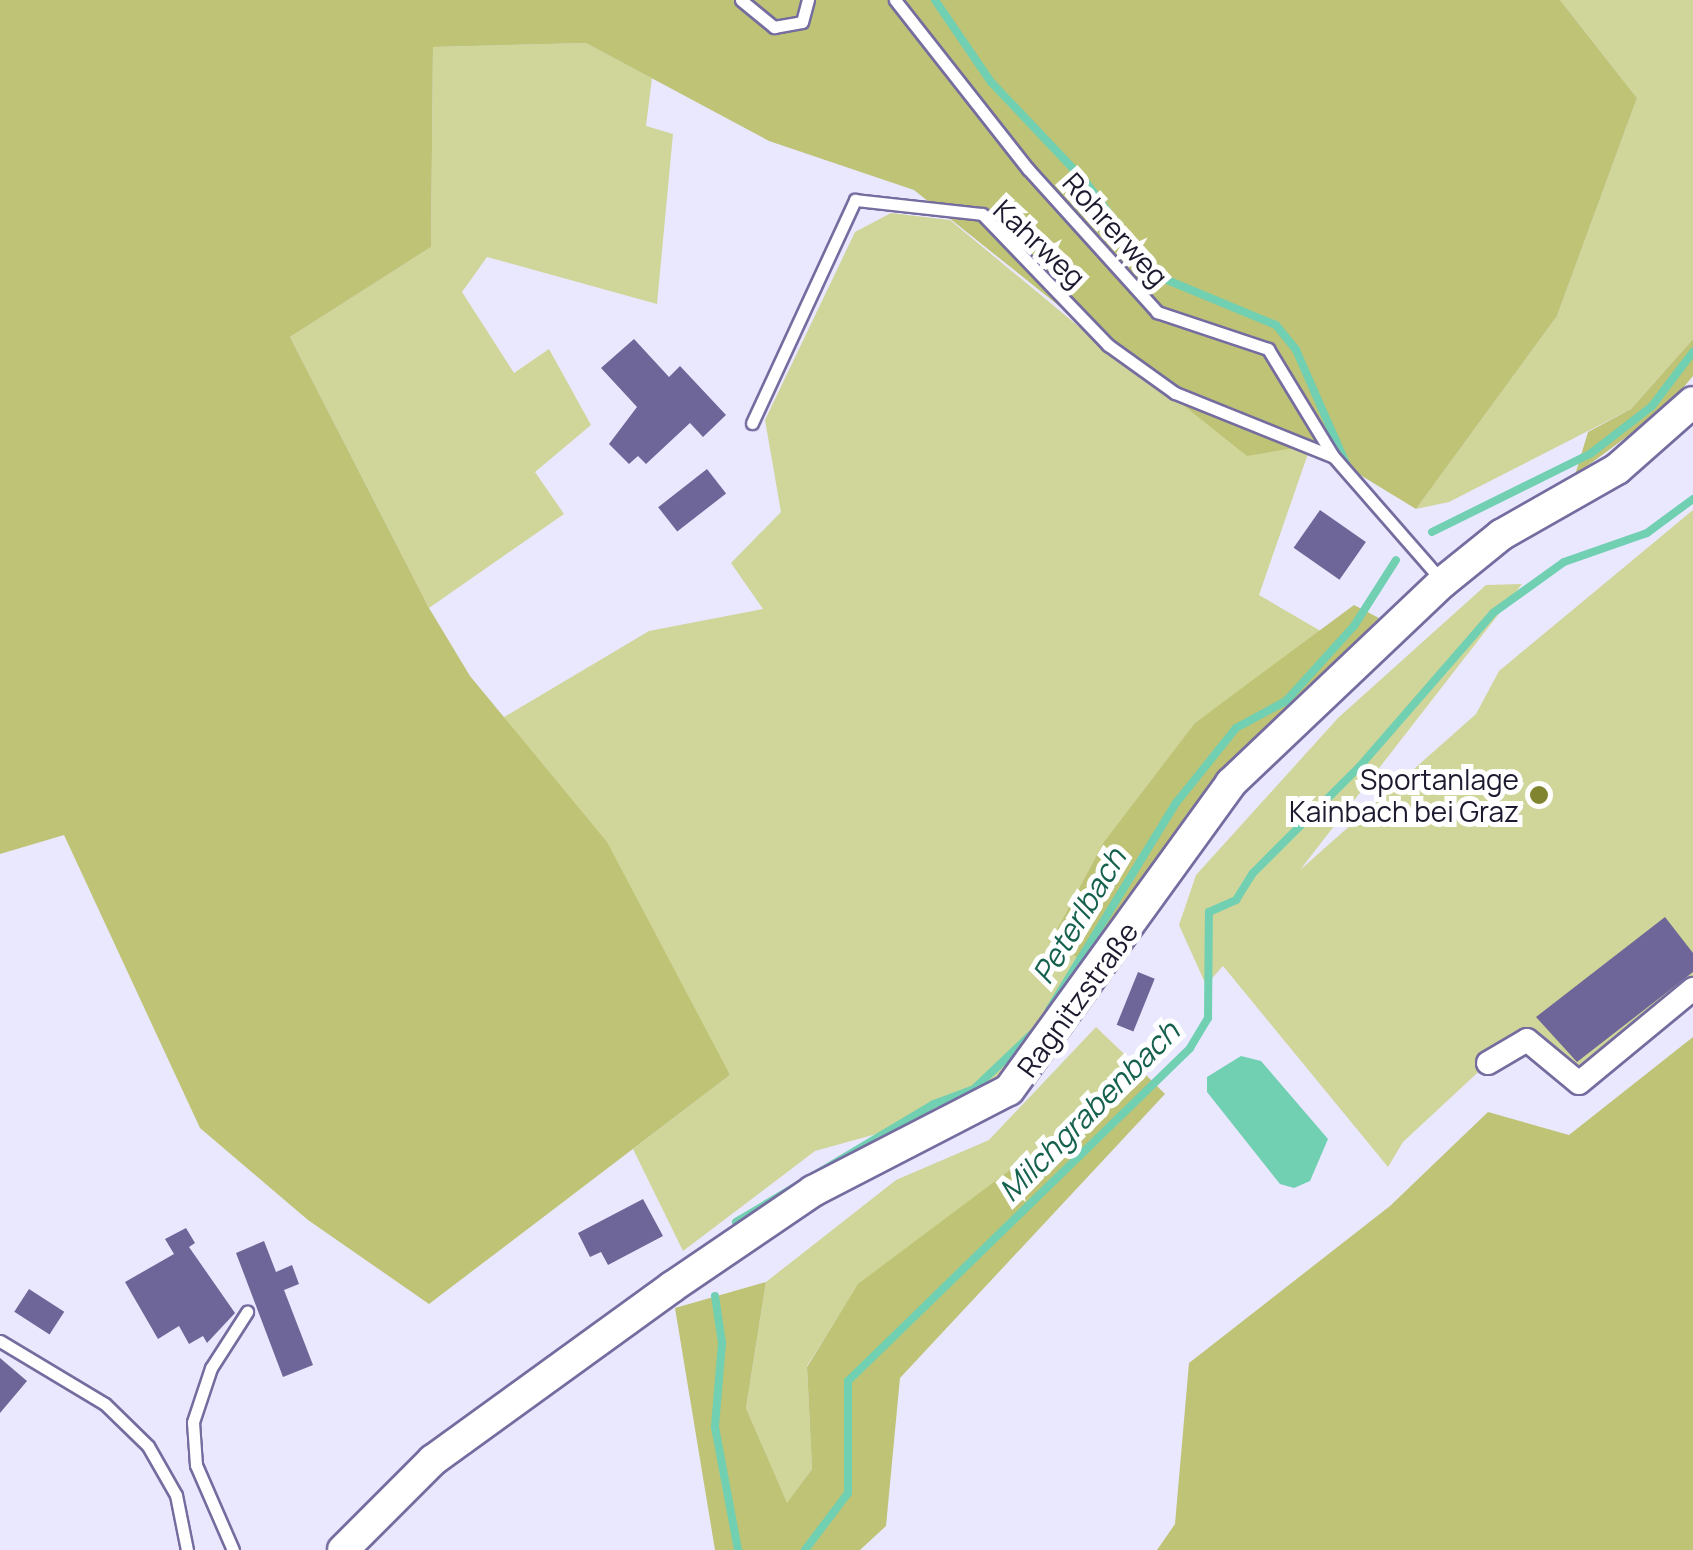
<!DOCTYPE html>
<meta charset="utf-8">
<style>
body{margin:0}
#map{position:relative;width:1693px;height:1550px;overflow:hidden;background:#eae8ff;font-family:Manrope,sans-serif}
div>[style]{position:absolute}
.green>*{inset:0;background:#d0d59a}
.forest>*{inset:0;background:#bec376}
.water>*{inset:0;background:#71cfb2}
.stream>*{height:8px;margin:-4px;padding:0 4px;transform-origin:4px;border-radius:4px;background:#71cfb2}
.building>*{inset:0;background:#6e6698;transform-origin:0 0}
.roads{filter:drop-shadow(2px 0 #756c9f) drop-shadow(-2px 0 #756c9f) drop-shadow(0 2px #756c9f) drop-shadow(0 -2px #756c9f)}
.lane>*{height:11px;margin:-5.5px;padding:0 5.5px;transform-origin:5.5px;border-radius:5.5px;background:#fff}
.street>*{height:22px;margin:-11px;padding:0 11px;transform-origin:11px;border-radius:11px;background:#fff}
.secondary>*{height:30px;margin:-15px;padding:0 15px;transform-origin:15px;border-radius:15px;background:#fff}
.dots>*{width:28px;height:28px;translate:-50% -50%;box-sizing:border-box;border:5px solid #fff;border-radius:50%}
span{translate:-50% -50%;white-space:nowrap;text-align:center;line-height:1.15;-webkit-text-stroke:10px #fff;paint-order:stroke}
.street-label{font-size:28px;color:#1d192e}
.poi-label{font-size:28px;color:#1d192e}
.right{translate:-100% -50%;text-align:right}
.water-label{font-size:30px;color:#16614e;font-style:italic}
</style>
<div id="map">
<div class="green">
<i style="clip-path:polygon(1560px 0,1693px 0,1693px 339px,1631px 409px,1449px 502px,1416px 509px,1557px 316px,1637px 98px)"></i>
<i style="clip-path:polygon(586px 43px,652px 78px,646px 126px,673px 134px,657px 304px,487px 257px,462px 292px,514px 373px,549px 349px,591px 425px,535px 472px,564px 514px,429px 608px,290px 337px,431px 247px,433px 47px)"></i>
<i style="clip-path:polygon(891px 213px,950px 220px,1095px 340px,1311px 445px,1259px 595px,1324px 633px,1195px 723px,1051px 943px,1088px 963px,1001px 1081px,945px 1115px,815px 1151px,683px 1251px,633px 1149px,730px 1075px,504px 717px,649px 631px,763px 609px,731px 563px,781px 512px,765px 420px,855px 232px)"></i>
<i style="clip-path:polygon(1693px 510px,1693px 989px,1579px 1083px,1527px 1040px,1488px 1063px,1403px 1142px,1388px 1167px,1223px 966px,1206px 985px,1179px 925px,1196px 875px,1338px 718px,1486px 585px,1522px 584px,1300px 870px,1476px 714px,1499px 671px)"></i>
<i style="clip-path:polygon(1096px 1027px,1142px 1071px,858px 1285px,807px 1366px,812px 1469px,787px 1504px,746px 1408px,766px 1282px,896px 1180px,989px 1140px)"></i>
</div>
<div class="forest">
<i style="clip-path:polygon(0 0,1560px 0,1637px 98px,1557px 316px,1416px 509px,1311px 445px,1247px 456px,914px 190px,769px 141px,586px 43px,433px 47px,431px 247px,290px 337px,429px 608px,470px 676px,607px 842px,730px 1075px,429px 1304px,308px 1220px,200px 1128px,64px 835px,0 854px)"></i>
<i style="clip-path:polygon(1693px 339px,1693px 376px,1667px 407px,1575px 475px,1588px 432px,1631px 409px)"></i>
<i style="clip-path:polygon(1354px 605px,1379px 618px,1216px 783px,1088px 963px,1050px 943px,1104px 842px,1195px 723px)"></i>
<i style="clip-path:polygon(1693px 1037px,1693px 1550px,1157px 1550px,1175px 1524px,1189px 1363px,1390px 1206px,1488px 1112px,1569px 1135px)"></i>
<i style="clip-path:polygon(1142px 1071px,1165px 1094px,900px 1378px,886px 1526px,860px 1550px,715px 1550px,675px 1308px,766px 1282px,746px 1408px,787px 1503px,812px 1469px,807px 1367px,858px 1284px)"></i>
</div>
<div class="water">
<i style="clip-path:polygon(1241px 1056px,1261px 1061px,1328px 1139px,1310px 1181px,1294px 1188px,1280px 1184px,1207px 1092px,1207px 1077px)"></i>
</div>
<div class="stream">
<i style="left:935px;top:0;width:99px;rotate:55.7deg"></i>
<i style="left:991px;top:82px;width:137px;rotate:46.5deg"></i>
<i style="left:1085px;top:181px;width:117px;rotate:53.3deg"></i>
<i style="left:1155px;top:275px;width:131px;rotate:22.5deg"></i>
<i style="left:1276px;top:325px;width:32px;rotate:51deg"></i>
<i style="left:1296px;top:350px;width:129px;rotate:66.2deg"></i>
<i style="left:1432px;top:532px;width:176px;rotate:-26.3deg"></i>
<i style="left:1590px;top:454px;width:78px;rotate:-37.7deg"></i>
<i style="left:1652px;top:406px;width:68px;rotate:-52.8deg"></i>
<i style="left:1049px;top:1010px;width:243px;rotate:-58.5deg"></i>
<i style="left:1176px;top:803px;width:96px;rotate:-51.3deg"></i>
<i style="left:1236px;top:728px;width:57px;rotate:-28.4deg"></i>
<i style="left:1286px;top:701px;width:101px;rotate:-47.8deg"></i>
<i style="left:1354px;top:626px;width:78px;rotate:-57.5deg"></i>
<i style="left:736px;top:1222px;width:230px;rotate:-30.8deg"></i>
<i style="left:934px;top:1104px;width:43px;rotate:-20.6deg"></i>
<i style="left:974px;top:1089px;width:86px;rotate:-43.6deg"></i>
<i style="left:715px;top:1296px;width:48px;rotate:81.5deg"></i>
<i style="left:722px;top:1343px;width:84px;rotate:94.8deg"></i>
<i style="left:715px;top:1427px;width:125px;rotate:79.4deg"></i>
<i style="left:805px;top:1550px;width:71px;rotate:-53deg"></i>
<i style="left:848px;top:1493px;width:112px;rotate:-90deg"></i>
<i style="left:848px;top:1381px;width:477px;rotate:-44.2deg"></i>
<i style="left:1190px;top:1048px;width:35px;rotate:-59deg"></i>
<i style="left:1208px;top:1018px;width:106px;rotate:-89.5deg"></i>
<i style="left:1209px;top:912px;width:30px;rotate:-24deg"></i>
<i style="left:1236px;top:900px;width:32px;rotate:-58deg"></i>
<i style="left:1253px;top:873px;width:151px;rotate:-45deg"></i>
<i style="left:1360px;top:766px;width:203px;rotate:-49deg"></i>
<i style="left:1493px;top:613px;width:87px;rotate:-35.7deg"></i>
<i style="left:1564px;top:562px;width:88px;rotate:-19.3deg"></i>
<i style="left:1647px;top:533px;width:57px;rotate:-36.5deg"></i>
</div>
<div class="building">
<i style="clip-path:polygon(634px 339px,669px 377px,680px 366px,726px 415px,703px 437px,690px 423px,646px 464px,638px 456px,629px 464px,609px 444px,637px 407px,601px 368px)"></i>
<i style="left:707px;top:469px;width:31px;height:62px;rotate:52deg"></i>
<i style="left:1320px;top:510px;width:56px;height:46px;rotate:35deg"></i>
<i style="clip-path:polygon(1665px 917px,1693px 953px,1693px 972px,1577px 1062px,1536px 1017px)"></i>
<i style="left:1138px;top:972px;width:18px;height:57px;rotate:22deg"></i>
<i style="clip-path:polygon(643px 1199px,663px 1236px,608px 1265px,601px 1252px,590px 1257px,578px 1233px)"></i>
<i style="clip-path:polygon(186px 1228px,195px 1243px,189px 1247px,235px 1313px,207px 1343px,203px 1336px,189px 1344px,179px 1326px,158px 1339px,125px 1282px,174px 1254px,165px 1239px)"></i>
<i style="clip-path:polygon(264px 1241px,276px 1272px,292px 1265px,299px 1284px,284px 1290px,313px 1365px,283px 1377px,236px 1253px)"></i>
<i style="left:29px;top:1289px;width:42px;height:27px;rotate:33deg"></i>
<i style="clip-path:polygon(0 1358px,27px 1381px,0 1413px)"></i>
</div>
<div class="roads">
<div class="lane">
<i style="left:741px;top:0;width:43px;rotate:39.3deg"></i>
<i style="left:774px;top:27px;width:28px;rotate:-10deg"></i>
<i style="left:802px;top:22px;width:23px;rotate:-75deg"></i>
<i style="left:895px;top:0;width:215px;rotate:51.8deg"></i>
<i style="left:1028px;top:169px;width:193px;rotate:47.9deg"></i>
<i style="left:1157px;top:312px;width:117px;rotate:18.4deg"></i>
<i style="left:1268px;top:349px;width:125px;rotate:58.7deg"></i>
<i style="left:1333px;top:456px;width:166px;rotate:48.9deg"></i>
<i style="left:752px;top:423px;width:246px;rotate:-65.2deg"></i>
<i style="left:855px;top:200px;width:128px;rotate:6.3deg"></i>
<i style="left:982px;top:214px;width:182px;rotate:46.1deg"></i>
<i style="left:1108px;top:345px;width:82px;rotate:35.6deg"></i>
<i style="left:1175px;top:393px;width:169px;rotate:21.9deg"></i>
<i style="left:0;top:1341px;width:122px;rotate:31deg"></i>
<i style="left:105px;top:1404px;width:60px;rotate:44.3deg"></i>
<i style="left:148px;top:1446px;width:56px;rotate:60.3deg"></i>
<i style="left:176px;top:1495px;width:56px;rotate:78.7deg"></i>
<i style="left:233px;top:1550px;width:93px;rotate:-113.5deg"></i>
<i style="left:196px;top:1465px;width:43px;rotate:-94deg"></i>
<i style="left:193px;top:1422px;width:57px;rotate:-71.6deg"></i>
<i style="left:211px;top:1368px;width:67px;rotate:-57.3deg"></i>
</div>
<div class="street">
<i style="left:1488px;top:1063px;width:45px;rotate:-30.5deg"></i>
<i style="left:1527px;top:1040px;width:67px;rotate:39.6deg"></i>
<i style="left:1579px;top:1083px;width:148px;rotate:-39.5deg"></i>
</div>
<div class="secondary">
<i style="left:343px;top:1550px;width:127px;rotate:-45deg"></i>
<i style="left:433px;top:1460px;width:295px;rotate:-35.9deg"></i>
<i style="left:672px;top:1287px;width:171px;rotate:-34.2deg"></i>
<i style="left:813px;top:1191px;width:220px;rotate:-27.3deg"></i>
<i style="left:1009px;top:1090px;width:379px;rotate:-54.1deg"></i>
<i style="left:1231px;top:783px;width:292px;rotate:-43.5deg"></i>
<i style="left:1443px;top:582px;width:75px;rotate:-39deg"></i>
<i style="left:1501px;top:535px;width:133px;rotate:-29.6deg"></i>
<i style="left:1617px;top:469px;width:101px;rotate:-41.4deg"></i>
</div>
</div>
<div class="dots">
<i style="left:1539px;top:795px;background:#81842f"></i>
</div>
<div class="street-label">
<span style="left:1116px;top:229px;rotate:48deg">Rohrerweg</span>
<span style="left:1040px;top:243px;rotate:43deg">Kahrweg</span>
<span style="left:1077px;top:999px;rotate:-54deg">Ragnitzstraße</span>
</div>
<div class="poi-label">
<span class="right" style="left:1519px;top:795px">Sportanlage<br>Kainbach bei Graz</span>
</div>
<div class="water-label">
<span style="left:1079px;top:916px;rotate:-59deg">Peterlbach</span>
<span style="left:1089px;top:1111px;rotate:-45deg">Milchgrabenbach</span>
</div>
</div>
